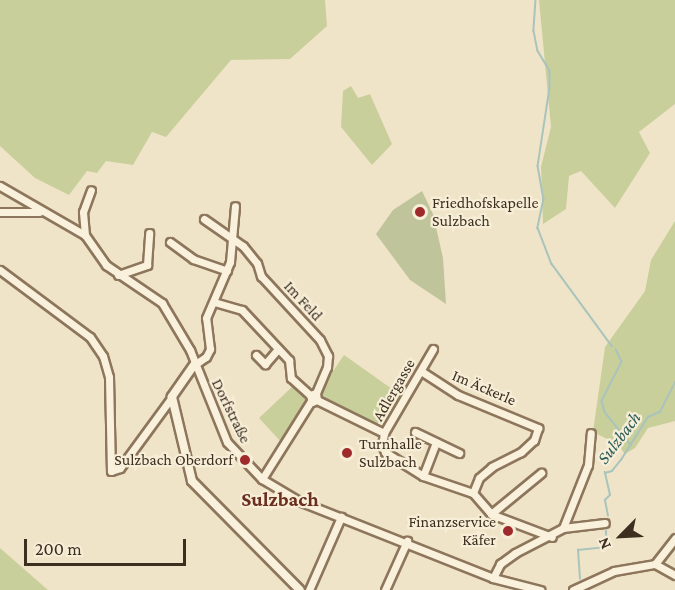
<!DOCTYPE html>
<meta charset="utf-8">
<style>
body{margin:0}
#map{position:relative;width:675px;height:590px;overflow:hidden;background:#f0e4c8;font-family:"Crimson Pro",serif}
div>[style]{position:absolute}
.green>*{inset:0;background:#c9cf9b}
.cemetery>*{inset:0;background:#bfc49a}
.stream>*{height:1.5px;margin:-0.75px;padding:0 0.75px;transform-origin:0.75px;border-radius:0.75px;background:#a9c4bc}
.roads{filter:drop-shadow(2px 0 #8d765c) drop-shadow(-2px 0 #8d765c) drop-shadow(0 2px #8d765c) drop-shadow(0 -2px #8d765c)}
.minor>*{height:7px;margin:-3.5px;padding:0 3.5px;transform-origin:3.5px;border-radius:3.5px;background:#faf1dc}
.tertiary>*{height:8px;margin:-4px;padding:0 4px;transform-origin:4px;border-radius:4px;background:#faf1dc}
.dots>*{width:16px;height:16px;translate:-50% -50%;box-sizing:border-box;border:3px solid #f7eed8;border-radius:50%}
span{translate:-50% -50%;white-space:nowrap;text-align:center;line-height:1.15;-webkit-text-stroke:4.5px #f7eed8;paint-order:stroke}
.poi-label{font-size:16px;color:#3d2e20}
.left{translate:0 -50%;text-align:left}
.right{translate:-100% -50%;text-align:right}
.street-label{font-size:16px;color:#3d2e20}
.water-label{font-size:18px;color:#2f5d5a;font-style:italic}
.quarter-label{font-size:20px;color:#6b2e1e;font-weight:700}
.north{position:absolute;left:591px;top:506px;width:60px;height:60px;-webkit-text-stroke:4px #f7eed8;paint-order:stroke;rotate:246deg;font-size:16px;font-weight:700;line-height:24px;text-align:center;color:#3d2e20}
.north::after{content:'';display:block;margin:auto;width:21px;height:27px;background:#3d2e20;clip-path:polygon(50% 0,100% 100%,50% 72%,0 100%)}
.scale{position:absolute;left:24px;top:539px;width:162px;height:27px;box-sizing:border-box;border:3px solid #3d2e20;border-top:0;padding-left:8px;font-size:18px;line-height:21px;white-space:nowrap;color:#3d2e20;-webkit-text-stroke:4px #f7eed8;paint-order:stroke}
</style>
<div id="map">
<div class="green">
<i style="clip-path:polygon(0 0,325px 0,327px 26px,290px 59px,231px 60px,166px 137px,152px 132px,133px 165px,106px 161px,97px 173px,87px 171px,69px 195px,35px 178px,0 146px)"></i>
<i style="clip-path:polygon(539px 0,675px 0,675px 104px,639px 132px,650px 153px,615px 208px,581px 171px,569px 176px,566px 209px,543px 224px,541px 167px,551px 127px)"></i>
<i style="clip-path:polygon(351px 86px,358px 98px,370px 94px,392px 144px,372px 165px,341px 127px,343px 91px)"></i>
<i style="clip-path:polygon(675px 221px,675px 421px,648px 428px,635px 448px,625px 454px,617px 444px,593px 432px,605px 347px,645px 291px,651px 260px)"></i>
<i style="clip-path:polygon(344px 355px,402px 396px,386px 424px,379px 428px,322px 397px,325px 383px)"></i>
<i style="clip-path:polygon(293px 386px,308px 400px,282px 443px,259px 418px)"></i>
<i style="clip-path:polygon(0 548px,48px 590px,0 590px)"></i>
</div>
<div class="cemetery">
<i style="clip-path:polygon(422px 191px,433px 214px,443px 258px,446px 304px,410px 280px,376px 234px,393px 210px)"></i>
</div>
<div class="stream">
<i style="left:536px;top:0;width:31px;rotate:94deg"></i>
<i style="left:534px;top:31px;width:20px;rotate:79deg"></i>
<i style="left:538px;top:51px;width:23px;rotate:59deg"></i>
<i style="left:550px;top:71px;width:17px;rotate:90deg"></i>
<i style="left:550px;top:88px;width:79px;rotate:98.7deg"></i>
<i style="left:538px;top:166px;width:34px;rotate:80deg"></i>
<i style="left:544px;top:199px;width:30px;rotate:102deg"></i>
<i style="left:538px;top:228px;width:39px;rotate:69deg"></i>
<i style="left:552px;top:264px;width:102px;rotate:53.8deg"></i>
<i style="left:616px;top:349px;width:14px;rotate:65deg"></i>
<i style="left:622px;top:362px;width:44px;rotate:117.1deg"></i>
<i style="left:602px;top:401px;width:11px;rotate:75deg"></i>
<i style="left:605px;top:412px;width:42px;rotate:51.8deg"></i>
<i style="left:608px;top:516px;width:16px;rotate:-101deg"></i>
<i style="left:605px;top:500px;width:7px;rotate:-45deg"></i>
<i style="left:610px;top:495px;width:23px;rotate:-103deg"></i>
<i style="left:605px;top:473px;width:7px;rotate:-16deg"></i>
<i style="left:612px;top:471px;width:14px;rotate:-51deg"></i>
<i style="left:621px;top:460px;width:51px;rotate:-57.9deg"></i>
<i style="left:648px;top:417px;width:13px;rotate:-23deg"></i>
<i style="left:660px;top:412px;width:34px;rotate:-63deg"></i>
<i style="left:580px;top:579px;width:29px;rotate:-94deg"></i>
<i style="left:578px;top:550px;width:27px;rotate:-6deg"></i>
<i style="left:605px;top:547px;width:16px;rotate:-86deg"></i>
</div>
<div class="roads">
<div class="minor">
<i style="left:0;top:186px;width:98px;rotate:30deg"></i>
<i style="left:85px;top:235px;width:37px;rotate:55deg"></i>
<i style="left:106px;top:265px;width:68px;rotate:34.2deg"></i>
<i style="left:162px;top:303px;width:55px;rotate:59.2deg"></i>
<i style="left:190px;top:350px;width:99px;rotate:68.1deg"></i>
<i style="left:227px;top:442px;width:51px;rotate:46.6deg"></i>
<i style="left:262px;top:479px;width:43px;rotate:30.7deg"></i>
<i style="left:299px;top:501px;width:209px;rotate:21.6deg"></i>
<i style="left:493px;top:578px;width:49px;rotate:14.3deg"></i>
<i style="left:0;top:212px;width:39px"></i>
<i style="left:204px;top:219px;width:47px;rotate:34.7deg"></i>
<i style="left:243px;top:246px;width:22px;rotate:51deg"></i>
<i style="left:257px;top:263px;width:14px;rotate:73deg"></i>
<i style="left:261px;top:276px;width:87px;rotate:47.3deg"></i>
<i style="left:320px;top:340px;width:18px;rotate:63deg"></i>
<i style="left:328px;top:356px;width:11px;rotate:95deg"></i>
<i style="left:327px;top:367px;width:28px;rotate:113deg"></i>
<i style="left:85px;top:235px;width:23px;rotate:-95deg"></i>
<i style="left:83px;top:212px;width:23px;rotate:-70deg"></i>
<i style="left:170px;top:242px;width:29px;rotate:36deg"></i>
<i style="left:193px;top:259px;width:36px;rotate:19deg"></i>
<i style="left:0;top:270px;width:112px;rotate:36.7deg"></i>
<i style="left:90px;top:337px;width:23px;rotate:56deg"></i>
<i style="left:103px;top:356px;width:22px;rotate:74deg"></i>
<i style="left:109px;top:377px;width:94px;rotate:88.8deg"></i>
<i style="left:111px;top:471px;width:9px;rotate:-18deg"></i>
<i style="left:120px;top:468px;width:88px;rotate:-53.8deg"></i>
<i style="left:118px;top:275px;width:31px;rotate:-19deg"></i>
<i style="left:147px;top:265px;width:32px;rotate:-86deg"></i>
<i style="left:214px;top:302px;width:29px;rotate:16deg"></i>
<i style="left:242px;top:310px;width:69px;rotate:46.8deg"></i>
<i style="left:289px;top:360px;width:18px;rotate:84deg"></i>
<i style="left:291px;top:378px;width:25px;rotate:42deg"></i>
<i style="left:433px;top:349px;width:97px;rotate:120.3deg"></i>
<i style="left:384px;top:433px;width:12px;rotate:99deg"></i>
<i style="left:382px;top:445px;width:8px;rotate:67deg"></i>
<i style="left:385px;top:452px;width:45px;rotate:32.3deg"></i>
<i style="left:423px;top:476px;width:53px;rotate:18.8deg"></i>
<i style="left:473px;top:493px;width:28px;rotate:49deg"></i>
<i style="left:491px;top:514px;width:65px;rotate:20.7deg"></i>
<i style="left:256px;top:355px;width:13px;rotate:45deg"></i>
<i style="left:265px;top:364px;width:20px;rotate:-49deg"></i>
<i style="left:194px;top:365px;width:14px;rotate:-34deg"></i>
<i style="left:206px;top:357px;width:9px;rotate:-63deg"></i>
<i style="left:210px;top:349px;width:31px;rotate:-97deg"></i>
<i style="left:206px;top:318px;width:61px;rotate:-66.8deg"></i>
<i style="left:230px;top:262px;width:56px;rotate:-84.9deg"></i>
<i style="left:421px;top:371px;width:44px;rotate:33deg"></i>
<i style="left:458px;top:395px;width:87px;rotate:22.4deg"></i>
<i style="left:538px;top:428px;width:13px;rotate:108deg"></i>
<i style="left:534px;top:440px;width:18px;rotate:137deg"></i>
<i style="left:521px;top:452px;width:33px;rotate:153deg"></i>
<i style="left:492px;top:467px;width:17px;rotate:140deg"></i>
<i style="left:479px;top:478px;width:16px;rotate:112deg"></i>
<i style="left:317px;top:400px;width:7px;rotate:-98deg"></i>
<i style="left:316px;top:393px;width:6px;rotate:162deg"></i>
<i style="left:310px;top:395px;width:7px;rotate:74deg"></i>
<i style="left:312px;top:402px;width:5px;rotate:-22deg"></i>
<i style="left:317px;top:400px;width:75px;rotate:26.2deg"></i>
<i style="left:415px;top:432px;width:49px;rotate:25.5deg"></i>
<i style="left:423px;top:476px;width:36px;rotate:-69deg"></i>
<i style="left:262px;top:479px;width:92px;rotate:-57.9deg"></i>
<i style="left:491px;top:514px;width:65px;rotate:-39.4deg"></i>
<i style="left:563px;top:528px;width:68px;rotate:-68.4deg"></i>
<i style="left:588px;top:465px;width:32px;rotate:-85deg"></i>
<i style="left:655px;top:564px;width:33px;rotate:-52deg"></i>
<i style="left:493px;top:578px;width:16px;rotate:-63deg"></i>
<i style="left:500px;top:564px;width:19px;rotate:-36deg"></i>
<i style="left:515px;top:553px;width:54px;rotate:-27.5deg"></i>
<i style="left:563px;top:528px;width:42px;rotate:-6.8deg"></i>
<i style="left:309px;top:590px;width:80px;rotate:-66.3deg"></i>
<i style="left:385px;top:590px;width:54px;rotate:-65.8deg"></i>
<i style="left:573px;top:590px;width:45px;rotate:-24.9deg"></i>
<i style="left:614px;top:571px;width:42px;rotate:-9.7deg"></i>
<i style="left:655px;top:564px;width:23px;rotate:29deg"></i>
</div>
<div class="tertiary">
<i style="left:194px;top:365px;width:39px;rotate:125deg"></i>
<i style="left:172px;top:397px;width:86px;rotate:76.6deg"></i>
<i style="left:192px;top:481px;width:153px;rotate:45.3deg"></i>
</div>
</div>
<div class="dots">
<i style="left:420px;top:212px;background:#9e2a2b"></i>
<i style="left:347px;top:453px;background:#9e2a2b"></i>
<i style="left:245px;top:460px;background:#9e2a2b"></i>
<i style="left:508px;top:531px;background:#9e2a2b"></i>
</div>
<div class="poi-label">
<span class="left" style="left:432px;top:212px">Friedhofskapelle<br>Sulzbach</span>
<span class="left" style="left:359px;top:453px">Turnhalle<br>Sulzbach</span>
<span class="right" style="left:233px;top:460px">Sulzbach Oberdorf</span>
<span class="right" style="left:496px;top:531px">Finanzservice<br>Käfer</span>
</div>
<div class="street-label">
<span style="left:303px;top:301px;rotate:47deg">Im Feld</span>
<span style="left:484px;top:388px;rotate:23deg">Im Äckerle</span>
<span style="left:394px;top:390px;rotate:-60deg">Adlergasse</span>
<span style="left:231px;top:411px;rotate:64deg">Dorfstraße</span>
</div>
<div class="water-label">
<span style="left:619px;top:438px;rotate:-53deg">Sulzbach</span>
</div>
<div class="quarter-label">
<span style="left:280px;top:499px">Sulzbach</span>
</div>
<div class="north">N</div>
<div class="scale">200 m</div>
</div>
